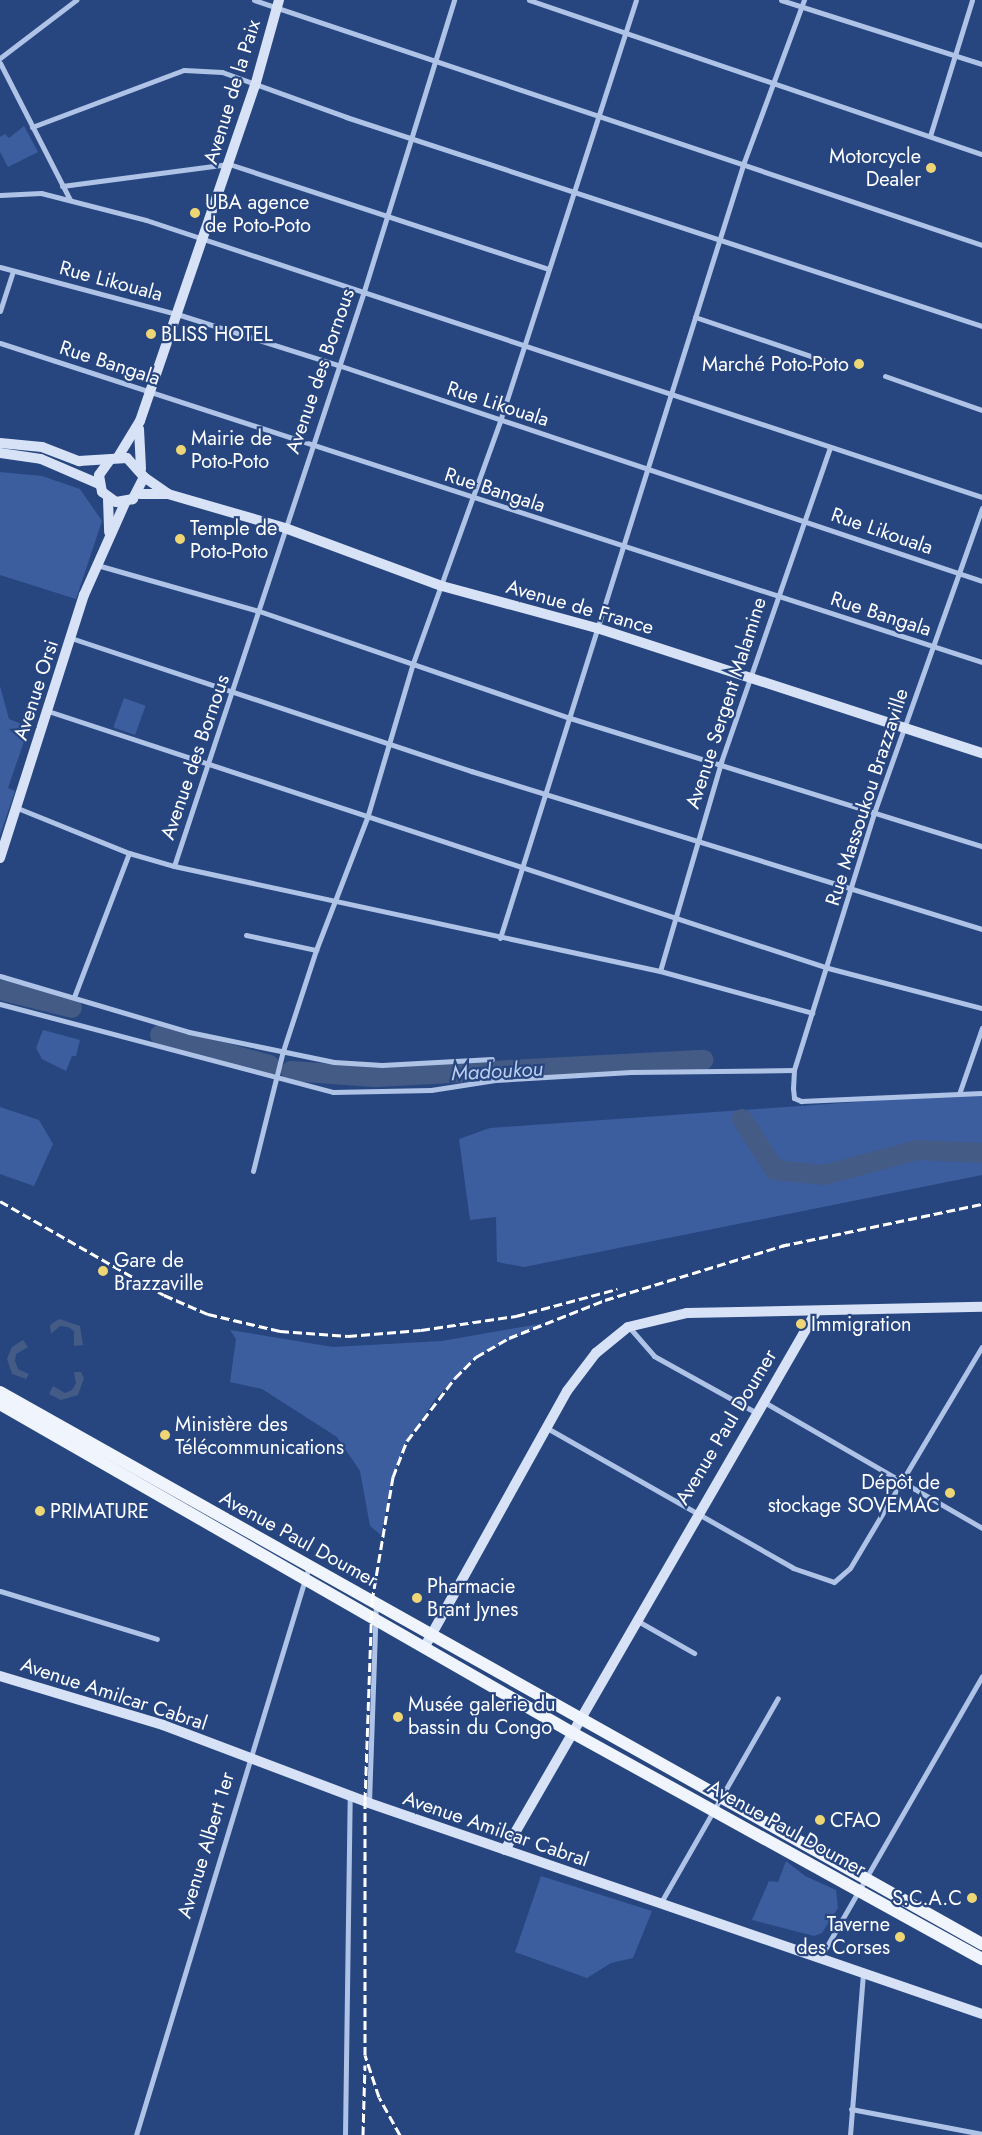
<!DOCTYPE html>
<meta charset="utf-8">
<style>
body{margin:0}
#map{position:relative;width:982px;height:2135px;overflow:hidden;background:#274680;font-family:Jost,sans-serif}
div>[style]{position:absolute}
.green>*{inset:0;background:#3c5e9e;transform-origin:0 0}
.water>*{inset:0;background:#445b85}
.river>*{height:20px;margin:-10px;padding:0 10px;transform-origin:10px;border-radius:10px;background:#445b85}
.street>*{height:5px;margin:-2.5px;padding:0 2.5px;transform-origin:2.5px;border-radius:2.5px;background:#afc3e6}
.secondary>*{height:10px;margin:-5px;padding:0 5px;transform-origin:5px;border-radius:5px;background:#d8e2f6}
.primary>*{height:12px;margin:-6px;padding:0 6px;transform-origin:6px;border-radius:6px;background:#eff4fd}
.rail>*{height:3px;margin-top:-1.5px;transform-origin:0;background:repeating-linear-gradient(90deg,#fff 0 9px,transparent 0 13px)}
.dots>*{width:14px;height:14px;translate:-50% -50%;box-sizing:border-box;border:2px solid #274680;border-radius:50%}
span{translate:-50% -50%;white-space:nowrap;text-align:center;line-height:1.15;-webkit-text-stroke:4.5px #274680;paint-order:stroke}
.street-label{font-size:20px;color:#fff}
.poi-label{font-size:20px;color:#fff}
.right{translate:-100% -50%;text-align:right}
.left{translate:0 -50%;text-align:left}
.water-label{font-size:21px;color:#bacded;font-style:italic}
</style>
<div id="map">
<div class="green">
<i style="clip-path:polygon(24px 126px,38px 152px,8px 167px,0 152px,0 137px,5px 134px,9px 138px)"></i>
<i style="clip-path:polygon(0 472px,42px 476px,80px 489px,102px 521px,76px 599px,0 575px)"></i>
<i style="clip-path:polygon(0 686px,9px 719px,29px 727px,8px 788px,15px 791px,0 835px)"></i>
<i style="left:124px;top:698px;width:23px;height:31px;rotate:20deg"></i>
<i style="clip-path:polygon(43px 1030px,80px 1040px,76px 1056px,72px 1056px,66px 1071px,42px 1059px,36px 1048px)"></i>
<i style="clip-path:polygon(982px 1093px,982px 1175px,524px 1267px,497px 1262px,496px 1217px,470px 1220px,459px 1139px,490px 1128px)"></i>
<i style="clip-path:polygon(0 1107px,39px 1120px,53px 1144px,34px 1186px,0 1174px)"></i>
<i style="clip-path:polygon(545px 1323px,476px 1357px,436px 1398px,407px 1441px,393px 1477px,381px 1535px,370px 1526px,360px 1471px,337px 1437px,262px 1389px,230px 1382px,236px 1339px,230px 1330px,333px 1347px,442px 1341px)"></i>
<i style="clip-path:polygon(786px 1861px,805px 1876px,836px 1890px,838px 1908px,822px 1933px,814px 1936px,752px 1920px,769px 1881px,778px 1882px)"></i>
<i style="clip-path:polygon(541px 1876px,652px 1911px,633px 1958px,611px 1963px,587px 1978px,515px 1952px)"></i>
</div>
<div class="water">
<i style="clip-path:polygon(59px 1319px,80px 1326px,83px 1345px,74px 1346px,74px 1331px,68px 1327px,60px 1326px,51px 1334px,50px 1325px)"></i>
<i style="clip-path:polygon(23px 1340px,28px 1347px,16px 1354px,15px 1361px,18px 1369px,29px 1374px,26px 1379px,12px 1374px,7px 1359px,12px 1347px)"></i>
<i style="clip-path:polygon(74px 1372px,81px 1372px,84px 1378px,78px 1395px,61px 1400px,49px 1394px,53px 1386px,65px 1393px,72px 1390px,76px 1383px)"></i>
</div>
<div class="river">
<i style="left:0;top:990px;width:74px;rotate:14deg"></i>
<i style="left:160px;top:1035px;width:114px;rotate:15.3deg"></i>
<i style="left:291px;top:1071px;width:84px;rotate:4.1deg"></i>
<i style="left:375px;top:1077px;width:329px;rotate:-3deg"></i>
<i style="left:742px;top:1119px;width:61px;rotate:57.1deg"></i>
<i style="left:775px;top:1170px;width:49px;rotate:5.8deg"></i>
<i style="left:824px;top:1175px;width:96px;rotate:-15deg"></i>
<i style="left:917px;top:1150px;width:65px;rotate:2.6deg"></i>
</div>
<div class="street">
<i style="left:254px;top:0;width:768px;rotate:18.6deg"></i>
<i style="left:529px;top:0;width:478px;rotate:18.8deg"></i>
<i style="left:781px;top:0;width:211px;rotate:17.7deg"></i>
<i style="left:0;top:58px;width:96px;rotate:-37.3deg"></i>
<i style="left:0;top:63px;width:154px;rotate:62.9deg"></i>
<i style="left:32px;top:127px;width:162px;rotate:-20.6deg"></i>
<i style="left:184px;top:70px;width:38px;rotate:3deg"></i>
<i style="left:222px;top:72px;width:132px;rotate:19.9deg"></i>
<i style="left:346px;top:117px;width:669px;rotate:18.19deg"></i>
<i style="left:930px;top:136px;width:142px;rotate:-72.8deg"></i>
<i style="left:62px;top:186px;width:168px;rotate:-7.5deg"></i>
<i style="left:229px;top:164px;width:336px;rotate:18.2deg"></i>
<i style="left:0;top:195px;width:41px;rotate:-2.8deg"></i>
<i style="left:41px;top:193px;width:108px;rotate:14.4deg"></i>
<i style="left:146px;top:220px;width:881px;rotate:18.33deg"></i>
<i style="left:0;top:267px;width:183px;rotate:14.9deg"></i>
<i style="left:177px;top:314px;width:169px;rotate:17.6deg"></i>
<i style="left:338px;top:365px;width:679px;rotate:18.54deg"></i>
<i style="left:0;top:311px;width:42px;rotate:-72deg"></i>
<i style="left:695px;top:317px;width:138px;rotate:18.6deg"></i>
<i style="left:0;top:343px;width:1033px;rotate:18deg"></i>
<i style="left:885px;top:376px;width:103px;rotate:19.3deg"></i>
<i style="left:982px;top:508px;width:324px;rotate:109.5deg"></i>
<i style="left:874px;top:813px;width:269px;rotate:107.3deg"></i>
<i style="left:794px;top:1070px;width:18px;rotate:93deg"></i>
<i style="left:793px;top:1088px;width:10px;rotate:84deg"></i>
<i style="left:794px;top:1098px;width:8px;rotate:23deg"></i>
<i style="left:801px;top:1101px;width:181px;rotate:-2.5deg"></i>
<i style="left:97px;top:565px;width:168px;rotate:15.9deg"></i>
<i style="left:259px;top:611px;width:329px;rotate:19deg"></i>
<i style="left:570px;top:718px;width:431px;rotate:17.3deg"></i>
<i style="left:71px;top:638px;width:422px;rotate:18.4deg"></i>
<i style="left:471px;top:771px;width:535px;rotate:17.18deg"></i>
<i style="left:48px;top:711px;width:821px;rotate:18.24deg"></i>
<i style="left:828px;top:968px;width:159px;rotate:14.6deg"></i>
<i style="left:15px;top:807px;width:123px;rotate:22deg"></i>
<i style="left:129px;top:853px;width:47px;rotate:16.1deg"></i>
<i style="left:174px;top:866px;width:497px;rotate:12.2deg"></i>
<i style="left:660px;top:971px;width:158px;rotate:15.4deg"></i>
<i style="left:174px;top:866px;width:606px;rotate:-71.71deg"></i>
<i style="left:364px;top:291px;width:305px;rotate:-72.8deg"></i>
<i style="left:246px;top:935px;width:72px;rotate:12.1deg"></i>
<i style="left:500px;top:938px;width:813px;rotate:-72.55deg"></i>
<i style="left:744px;top:162px;width:173px;rotate:-69.7deg"></i>
<i style="left:660px;top:971px;width:218px;rotate:-73.7deg"></i>
<i style="left:721px;top:762px;width:333px;rotate:-70.9deg"></i>
<i style="left:0;top:976px;width:197px;rotate:16.5deg"></i>
<i style="left:189px;top:1032px;width:148px;rotate:11.7deg"></i>
<i style="left:334px;top:1062px;width:48px;rotate:3.6deg"></i>
<i style="left:382px;top:1065px;width:110px;rotate:-3.1deg"></i>
<i style="left:74px;top:997px;width:154px;rotate:-69.1deg"></i>
<i style="left:0;top:1004px;width:344px;rotate:14.8deg"></i>
<i style="left:333px;top:1092px;width:98px;rotate:-1.2deg"></i>
<i style="left:431px;top:1090px;width:65px;rotate:-8.9deg"></i>
<i style="left:495px;top:1080px;width:136px;rotate:-3.4deg"></i>
<i style="left:631px;top:1072px;width:163px;rotate:-0.7deg"></i>
<i style="left:959px;top:1094px;width:70px;rotate:-70.8deg"></i>
<i style="left:253px;top:1171px;width:124px;rotate:-76deg"></i>
<i style="left:283px;top:1051px;width:106px;rotate:-71.9deg"></i>
<i style="left:316px;top:950px;width:142px;rotate:-68.9deg"></i>
<i style="left:367px;top:818px;width:162px;rotate:-73.5deg"></i>
<i style="left:413px;top:663px;width:257px;rotate:-70.2deg"></i>
<i style="left:500px;top:421px;width:442px;rotate:-72.1deg"></i>
<i style="left:629px;top:1327px;width:38px;rotate:49deg"></i>
<i style="left:654px;top:1356px;width:118px;rotate:29deg"></i>
<i style="left:764px;top:1402px;width:252px;rotate:30deg"></i>
<i style="left:547px;top:1428px;width:283px;rotate:29.6deg"></i>
<i style="left:793px;top:1568px;width:43px;rotate:18.9deg"></i>
<i style="left:834px;top:1582px;width:21px;rotate:-41deg"></i>
<i style="left:850px;top:1568px;width:257px;rotate:-59.2deg"></i>
<i style="left:0;top:1591px;width:164px;rotate:17deg"></i>
<i style="left:636px;top:1620px;width:67px;rotate:29.6deg"></i>
<i style="left:369px;top:1802px;width:198px;rotate:-88deg"></i>
<i style="left:660px;top:1904px;width:237px;rotate:-60.2deg"></i>
<i style="left:820px;top:1958px;width:325px;rotate:-60.1deg"></i>
<i style="left:851px;top:2109px;width:133px;rotate:10.8deg"></i>
<i style="left:136px;top:2135px;width:595px;rotate:-73.09deg"></i>
<i style="left:345px;top:2135px;width:339px;rotate:-89.2deg"></i>
<i style="left:850px;top:2135px;width:163px;rotate:-85.4deg"></i>
</div>
<div class="secondary">
<i style="left:139px;top:429px;width:40px;rotate:87.1deg"></i>
<i style="left:0;top:443px;width:42px;rotate:5.4deg"></i>
<i style="left:42px;top:447px;width:40px;rotate:21deg"></i>
<i style="left:79px;top:461px;width:48px;rotate:-3.6deg"></i>
<i style="left:127px;top:458px;width:25px;rotate:48deg"></i>
<i style="left:144px;top:477px;width:25px;rotate:117deg"></i>
<i style="left:133px;top:499px;width:17px;rotate:170deg"></i>
<i style="left:116px;top:502px;width:17px;rotate:-144deg"></i>
<i style="left:102px;top:492px;width:17px;rotate:-100deg"></i>
<i style="left:99px;top:475px;width:19px;rotate:-54deg"></i>
<i style="left:0;top:453px;width:41px;rotate:8.3deg"></i>
<i style="left:41px;top:459px;width:63px;rotate:23.3deg"></i>
<i style="left:118px;top:457px;width:42px;rotate:-58.6deg"></i>
<i style="left:140px;top:421px;width:354px;rotate:-71.1deg"></i>
<i style="left:255px;top:86px;width:89px;rotate:-74.4deg"></i>
<i style="left:144px;top:477px;width:29px;rotate:35deg"></i>
<i style="left:140px;top:494px;width:28px"></i>
<i style="left:168px;top:494px;width:122px;rotate:16.2deg"></i>
<i style="left:285px;top:528px;width:167px;rotate:20.3deg"></i>
<i style="left:442px;top:586px;width:161px;rotate:15.2deg"></i>
<i style="left:597px;top:628px;width:405px;rotate:18deg"></i>
<i style="left:108px;top:499px;width:33px;rotate:88deg"></i>
<i style="left:0;top:858px;width:276px;rotate:-72.3deg"></i>
<i style="left:84px;top:595px;width:101px;rotate:-66deg"></i>
<i style="left:424px;top:1648px;width:294px;rotate:-60.9deg"></i>
<i style="left:567px;top:1391px;width:48px;rotate:-52.7deg"></i>
<i style="left:596px;top:1353px;width:41px;rotate:-39.1deg"></i>
<i style="left:628px;top:1327px;width:61px;rotate:-13.3deg"></i>
<i style="left:687px;top:1313px;width:295px;rotate:-1.2deg"></i>
<i style="left:0;top:1676px;width:170px;rotate:16.7deg"></i>
<i style="left:163px;top:1725px;width:220px;rotate:20.7deg"></i>
<i style="left:369px;top:1803px;width:648px;rotate:18.99deg"></i>
<i style="left:505px;top:1850px;width:621px;rotate:-59.97deg"></i>
</div>
<div class="primary">
<i style="left:0;top:1392px;width:1127px;rotate:29.34deg"></i>
<i style="left:0;top:1404px;width:659px;rotate:29.87deg"></i>
<i style="left:571px;top:1732px;width:470px;rotate:28.9deg"></i>
</div>
<div class="rail">
<i style="left:0;top:1201px;width:189px;rotate:29.8deg"></i>
<i style="left:164px;top:1295px;width:48px;rotate:23.4deg"></i>
<i style="left:208px;top:1314px;width:74px;rotate:13.3deg"></i>
<i style="left:280px;top:1331px;width:68px;rotate:4.2deg"></i>
<i style="left:348px;top:1336px;width:73px;rotate:-4.7deg"></i>
<i style="left:421px;top:1330px;width:96px;rotate:-8.4deg"></i>
<i style="left:516px;top:1316px;width:105px;rotate:-15deg"></i>
<i style="left:781px;top:1246px;width:205px;rotate:-11.8deg"></i>
<i style="left:363px;top:2135px;width:70px;rotate:-88.4deg"></i>
<i style="left:400px;top:2135px;width:43px;rotate:-118.9deg"></i>
<i style="left:379px;top:2097px;width:44px;rotate:-108.4deg"></i>
<i style="left:365px;top:2055px;width:254px;rotate:-90deg"></i>
<i style="left:365px;top:1801px;width:200px;rotate:-88deg"></i>
<i style="left:372px;top:1601px;width:126px;rotate:-80.4deg"></i>
<i style="left:393px;top:1477px;width:39px;rotate:-69deg"></i>
<i style="left:407px;top:1441px;width:79px;rotate:-52.7deg"></i>
<i style="left:455px;top:1378px;width:30px;rotate:-45deg"></i>
<i style="left:476px;top:1357px;width:38px;rotate:-30deg"></i>
<i style="left:509px;top:1338px;width:103px;rotate:-21.6deg"></i>
<i style="left:605px;top:1300px;width:191px;rotate:-17deg"></i>
</div>
<div class="dots">
<i style="left:931px;top:168px;background:#eed675"></i>
<i style="left:195px;top:213px;background:#eed675"></i>
<i style="left:151px;top:334px;background:#eed675"></i>
<i style="left:859px;top:364px;background:#eed675"></i>
<i style="left:181px;top:450px;background:#eed675"></i>
<i style="left:180px;top:539px;background:#eed675"></i>
<i style="left:103px;top:1271px;background:#eed675"></i>
<i style="left:801px;top:1324px;background:#eed675"></i>
<i style="left:165px;top:1435px;background:#eed675"></i>
<i style="left:950px;top:1493px;background:#eed675"></i>
<i style="left:40px;top:1511px;background:#eed675"></i>
<i style="left:417px;top:1598px;background:#eed675"></i>
<i style="left:398px;top:1717px;background:#eed675"></i>
<i style="left:820px;top:1820px;background:#eed675"></i>
<i style="left:972px;top:1898px;background:#eed675"></i>
<i style="left:900px;top:1937px;background:#eed675"></i>
</div>
<div class="street-label">
<span style="left:232px;top:92px;rotate:-73deg">Avenue de la Paix</span>
<span style="left:111px;top:281px;rotate:15deg">Rue Likouala</span>
<span style="left:110px;top:363px;rotate:18deg">Rue Bangala</span>
<span style="left:320px;top:371px;rotate:-71deg">Avenue des Bornous</span>
<span style="left:498px;top:404px;rotate:18deg">Rue Likouala</span>
<span style="left:495px;top:490px;rotate:18deg">Rue Bangala</span>
<span style="left:882px;top:531px;rotate:19deg">Rue Likouala</span>
<span style="left:580px;top:607px;rotate:16deg">Avenue de France</span>
<span style="left:881px;top:614px;rotate:18deg">Rue Bangala</span>
<span style="left:36px;top:690px;rotate:-72deg">Avenue Orsi</span>
<span style="left:726px;top:703px;rotate:-72deg">Avenue Sergent Malamine</span>
<span style="left:195px;top:757px;rotate:-71deg">Avenue des Bornous</span>
<span style="left:867px;top:797px;rotate:-72deg">Rue Massoukou Brazzaville</span>
<span style="left:726px;top:1427px;rotate:-59deg">Avenue Paul Doumer</span>
<span style="left:299px;top:1539px;rotate:29deg">Avenue Paul Doumer</span>
<span style="left:114px;top:1694px;rotate:18deg">Avenue Amilcar Cabral</span>
<span style="left:787px;top:1828px;rotate:29deg">Avenue Paul Doumer</span>
<span style="left:496px;top:1829px;rotate:19deg">Avenue Amilcar Cabral</span>
<span style="left:206px;top:1845px;rotate:-73deg">Avenue Albert 1er</span>
</div>
<div class="poi-label">
<span class="right" style="left:921px;top:168px">Motorcycle<br>Dealer</span>
<span class="left" style="left:205px;top:214px">UBA agence<br>de Poto-Poto</span>
<span class="left" style="left:161px;top:334px">BLISS HOTEL</span>
<span class="right" style="left:849px;top:364px">Marché Poto-Poto</span>
<span class="left" style="left:191px;top:450px">Mairie de<br>Poto-Poto</span>
<span class="left" style="left:190px;top:540px">Temple de<br>Poto-Poto</span>
<span class="left" style="left:114px;top:1272px">Gare de<br>Brazzaville</span>
<span class="left" style="left:811px;top:1324px">Immigration</span>
<span class="left" style="left:175px;top:1436px">Ministère des<br>Télécommunications</span>
<span class="right" style="left:940px;top:1494px">Dépôt de<br>stockage SOVEMAC</span>
<span class="left" style="left:50px;top:1511px">PRIMATURE</span>
<span class="left" style="left:427px;top:1598px">Pharmacie<br>Brant Jynes</span>
<span class="left" style="left:408px;top:1716px">Musée galerie du<br>bassin du Congo</span>
<span class="left" style="left:830px;top:1820px">CFAO</span>
<span class="right" style="left:962px;top:1898px">S.C.A.C</span>
<span class="right" style="left:890px;top:1936px">Taverne<br>des Corses</span>
</div>
<div class="water-label">
<span style="left:497px;top:1071px;rotate:-3deg">Madoukou</span>
</div>
</div>
